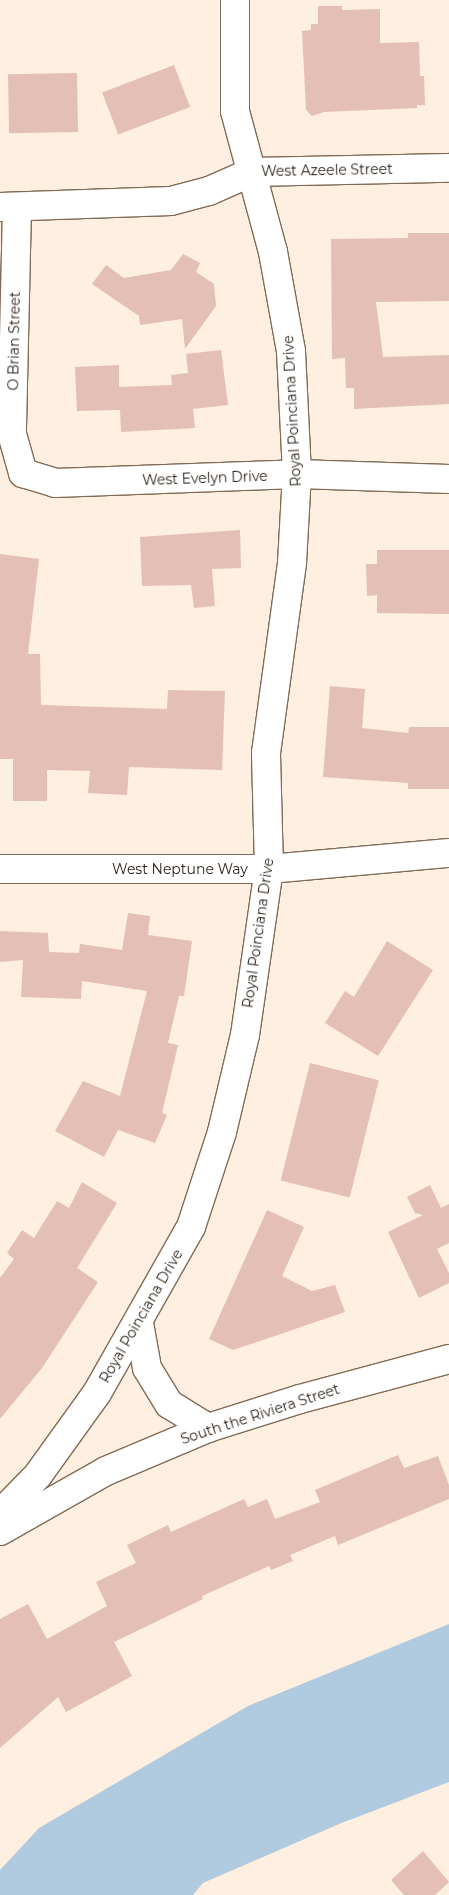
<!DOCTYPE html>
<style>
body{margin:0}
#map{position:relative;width:449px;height:1895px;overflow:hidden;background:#feefe0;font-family:Montserrat,sans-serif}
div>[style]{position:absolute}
.water>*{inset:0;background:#b0cadf}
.building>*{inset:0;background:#e4bfb6;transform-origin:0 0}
.roads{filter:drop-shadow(1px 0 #816b54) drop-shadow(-1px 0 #816b54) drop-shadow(0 1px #816b54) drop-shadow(0 -1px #816b54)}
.minor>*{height:28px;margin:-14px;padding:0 14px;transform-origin:14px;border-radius:14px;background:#fff}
span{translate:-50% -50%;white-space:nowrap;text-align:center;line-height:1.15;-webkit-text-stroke:4px #fff;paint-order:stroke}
.street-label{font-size:14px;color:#271e15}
</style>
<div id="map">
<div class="water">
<i style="clip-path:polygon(449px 1624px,449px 1782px,339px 1824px,203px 1883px,193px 1895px,0 1895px,0 1870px,39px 1828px,248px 1706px)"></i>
</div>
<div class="building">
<i style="clip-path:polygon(318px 6px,342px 6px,342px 10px,380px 9px,380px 43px,419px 42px,420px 76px,424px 76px,425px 105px,417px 105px,417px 108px,324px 112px,312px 116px,306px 110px,302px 31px,311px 30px,311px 24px,318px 24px)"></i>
<i style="left:174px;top:65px;width:45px;height:77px;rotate:69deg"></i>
<i style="left:77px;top:73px;width:59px;height:69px;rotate:89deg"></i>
<i style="clip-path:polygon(408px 233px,449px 233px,449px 301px,376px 302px,383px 357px,449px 355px,449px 404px,354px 409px,354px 388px,346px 388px,345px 358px,332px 359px,331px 239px,408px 238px)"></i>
<i style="clip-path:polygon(183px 254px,200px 263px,196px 272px,214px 284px,216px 306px,185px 349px,182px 319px,140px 325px,139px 316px,92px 284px,106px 265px,124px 278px,171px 270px)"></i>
<i style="clip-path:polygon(221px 350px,228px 405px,193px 409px,195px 428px,121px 432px,120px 410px,77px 411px,75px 367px,119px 365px,119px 387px,172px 385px,171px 375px,188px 373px,186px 354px)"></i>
<i style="clip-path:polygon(240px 530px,241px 568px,212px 569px,215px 606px,194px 608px,191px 585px,142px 586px,140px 537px)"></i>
<i style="clip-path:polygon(377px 550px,449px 550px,449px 614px,377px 613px,377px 595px,367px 596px,366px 564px,377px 564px)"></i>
<i style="clip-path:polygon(0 554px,39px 559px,28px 654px,40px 654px,41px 705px,167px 709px,168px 690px,225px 691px,222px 770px,129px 767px,127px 795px,88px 793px,90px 771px,47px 770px,47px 801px,13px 801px,13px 759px,0 759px)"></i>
<i style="clip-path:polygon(330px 686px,365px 689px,362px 728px,408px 733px,409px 727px,449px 727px,449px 789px,408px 789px,408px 783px,323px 777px)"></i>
<i style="clip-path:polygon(128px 913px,150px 916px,148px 935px,192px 941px,184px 996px,179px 996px,168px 1043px,178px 1045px,162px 1113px,167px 1115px,155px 1143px,118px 1130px,104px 1157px,55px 1131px,83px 1081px,120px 1096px,147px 991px,82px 981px,81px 999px,21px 997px,23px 960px,0 962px,0 931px,48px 933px,49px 952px,79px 953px,80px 944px,122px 950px)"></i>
<i style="clip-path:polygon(387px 941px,433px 970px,378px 1056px,325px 1023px,345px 991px,354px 997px)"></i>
<i style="left:310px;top:1063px;width:71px;height:121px;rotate:14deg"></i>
<i style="clip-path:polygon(82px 1182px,117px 1203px,77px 1268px,98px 1282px,42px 1368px,0 1419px,0 1278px,14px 1259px,7px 1253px,22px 1230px,34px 1238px,57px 1201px,69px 1208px)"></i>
<i style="clip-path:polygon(430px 1185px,441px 1208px,449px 1204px,449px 1243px,437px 1249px,449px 1273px,449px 1283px,419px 1298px,388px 1232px,423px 1215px,415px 1213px,407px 1197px)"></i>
<i style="clip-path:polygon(267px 1210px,304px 1227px,282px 1276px,312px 1291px,335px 1285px,345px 1312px,233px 1350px,209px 1339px)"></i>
<i style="clip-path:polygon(398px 1455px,404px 1468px,438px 1456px,449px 1485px,449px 1499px,338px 1545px,335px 1536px,290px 1555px,293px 1561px,271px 1570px,269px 1566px,202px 1596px,203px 1599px,114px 1642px,132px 1676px,66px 1712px,58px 1697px,0 1748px,0 1619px,28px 1604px,47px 1639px,107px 1606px,96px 1582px,136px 1563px,127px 1545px,168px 1525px,171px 1532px,244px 1499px,248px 1507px,267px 1499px,275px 1519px,320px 1502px,315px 1490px)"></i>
<i style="clip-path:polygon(423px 1851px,449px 1882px,435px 1895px,404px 1895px,391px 1880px)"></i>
</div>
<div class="roads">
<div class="minor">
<i style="left:0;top:207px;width:171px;rotate:-2deg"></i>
<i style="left:171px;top:201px;width:39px;rotate:-15deg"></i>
<i style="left:209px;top:191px;width:47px;rotate:-23.8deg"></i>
<i style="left:252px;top:172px;width:197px;rotate:-1.2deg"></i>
<i style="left:17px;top:207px;width:227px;rotate:91.3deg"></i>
<i style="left:12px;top:434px;width:41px;rotate:74.2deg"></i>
<i style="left:23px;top:473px;width:34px;rotate:17deg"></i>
<i style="left:55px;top:483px;width:242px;rotate:-2.1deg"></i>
<i style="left:297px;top:474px;width:152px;rotate:1.9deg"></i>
<i style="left:0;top:869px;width:269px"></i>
<i style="left:269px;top:869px;width:181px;rotate:-5.1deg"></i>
<i style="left:139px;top:1323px;width:46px;rotate:79.9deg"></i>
<i style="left:147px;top:1368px;width:42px;rotate:58.6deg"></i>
<i style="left:169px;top:1404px;width:46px;rotate:31.6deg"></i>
<i style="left:0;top:1514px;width:54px;rotate:-45.7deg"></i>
<i style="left:38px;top:1475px;width:101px;rotate:-54.3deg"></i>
<i style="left:97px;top:1393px;width:191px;rotate:-60.5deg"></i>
<i style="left:191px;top:1227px;width:100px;rotate:-71.9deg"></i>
<i style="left:222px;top:1132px;width:100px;rotate:-76.7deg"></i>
<i style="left:245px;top:1035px;width:168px;rotate:-81.8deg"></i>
<i style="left:269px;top:869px;width:116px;rotate:-91.5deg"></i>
<i style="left:266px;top:753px;width:192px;rotate:-82.2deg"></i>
<i style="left:292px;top:563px;width:89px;rotate:-86.8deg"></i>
<i style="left:297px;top:474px;width:123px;rotate:-92.8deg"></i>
<i style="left:291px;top:351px;width:101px;rotate:-100.3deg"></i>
<i style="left:273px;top:252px;width:146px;rotate:-105.1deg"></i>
<i style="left:235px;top:111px;width:111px;rotate:-90deg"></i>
<i style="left:0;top:1531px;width:122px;rotate:-29.5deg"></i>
<i style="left:106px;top:1471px;width:111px;rotate:-22.9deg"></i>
<i style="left:208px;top:1428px;width:96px;rotate:-17.5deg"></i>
<i style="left:300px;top:1399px;width:154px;rotate:-15deg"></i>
</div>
</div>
<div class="street-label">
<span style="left:327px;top:170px;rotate:-1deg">West Azeele Street</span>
<span style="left:14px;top:341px;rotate:-89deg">O Brian Street</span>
<span style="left:292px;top:411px;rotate:-93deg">Royal Poinciana Drive</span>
<span style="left:205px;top:478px;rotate:-2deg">West Evelyn Drive</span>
<span style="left:180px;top:869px">West Neptune Way</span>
<span style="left:258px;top:933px;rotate:-82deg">Royal Poinciana Drive</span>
<span style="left:141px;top:1316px;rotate:-60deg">Royal Poinciana Drive</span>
<span style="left:260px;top:1414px;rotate:-18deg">South the Riviera Street</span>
</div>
</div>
